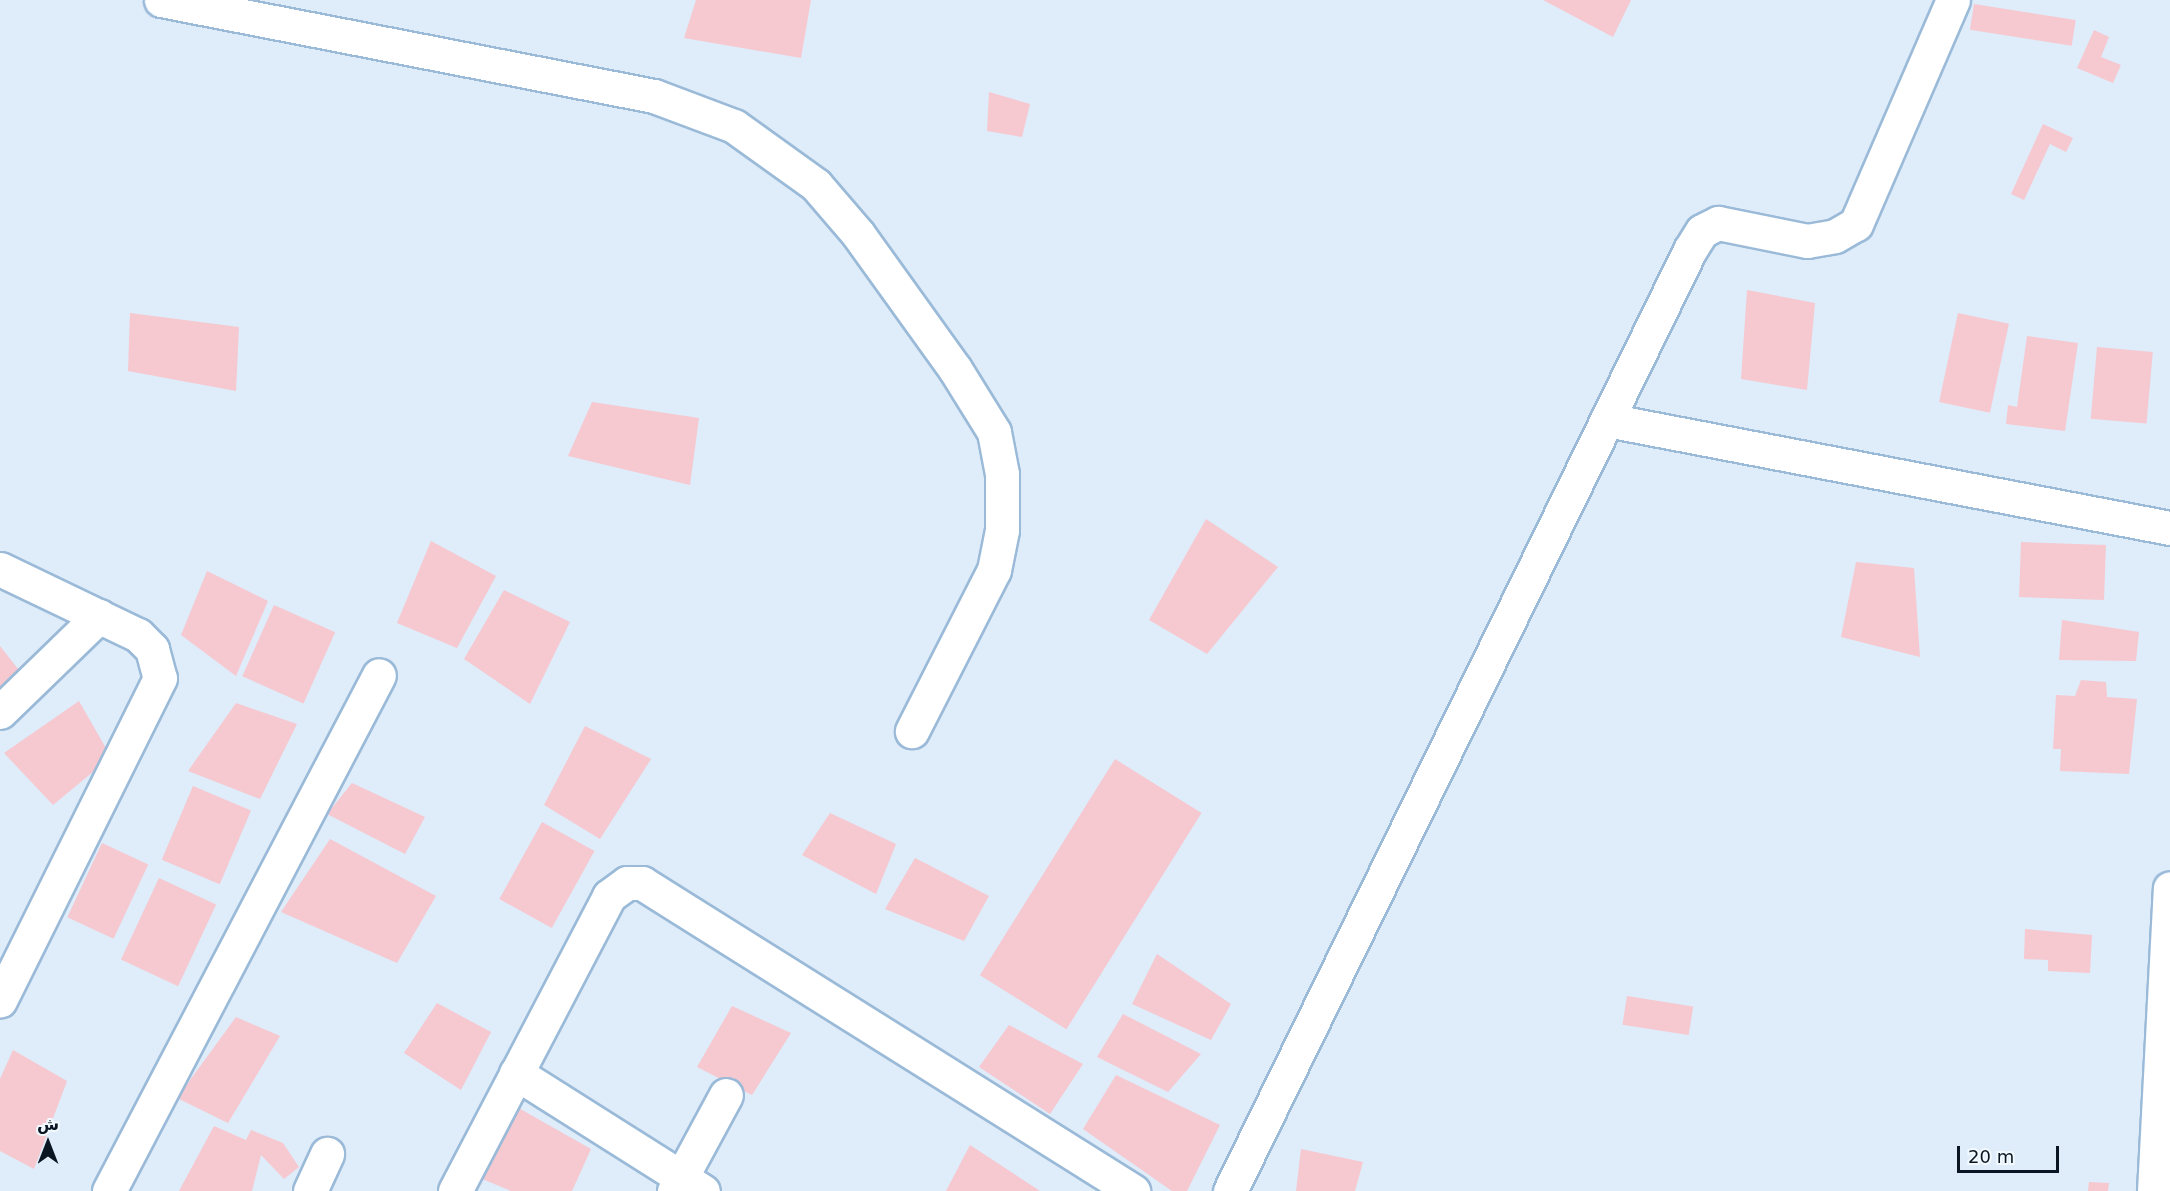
<!DOCTYPE html>
<meta charset="utf-8">
<style>
body{margin:0}
#map{position:relative;width:2170px;height:1191px;overflow:hidden;background:#dfecf9;font-family:"DejaVu Sans","Noto Sans Arabic",sans-serif}
div>[style]{position:absolute}
.building>*{inset:0;background:#f6c8d0;transform-origin:0 0}
.roads{filter:drop-shadow(2px 0 #9abad8) drop-shadow(-2px 0 #9abad8) drop-shadow(0 2px #9abad8) drop-shadow(0 -2px #9abad8)}
.minor>*{height:33px;margin:-16.5px;padding:0 16.5px;transform-origin:16.5px;border-radius:16.5px;background:#fff}
span{translate:-50% -50%;white-space:nowrap;text-align:center;line-height:1.15;-webkit-text-stroke:5px #f2f9ff;paint-order:stroke}
.north{position:absolute;left:18px;top:1113px;width:60px;height:60px;-webkit-text-stroke:4px #f2f9ff;paint-order:stroke;rotate:0deg;font-size:16px;font-weight:700;line-height:24px;text-align:center;color:#0a1621}
.north::after{content:'';display:block;margin:auto;width:21px;height:27px;background:#0a1621;clip-path:polygon(50% 0,100% 100%,50% 72%,0 100%)}
.scale{position:absolute;left:1957px;top:1146px;width:102px;height:27px;box-sizing:border-box;border:3px solid #0a1621;border-top:0;padding-left:8px;font-size:18px;line-height:21px;white-space:nowrap;color:#0a1621;-webkit-text-stroke:4px #f2f9ff;paint-order:stroke}
</style>
<div id="map">
<div class="building">
<i style="clip-path:polygon(696px 0,811px 0,801px 58px,684px 38px)"></i>
<i style="clip-path:polygon(1543px 0,1631px 0,1613px 37px)"></i>
<i style="left:1974px;top:4px;width:103px;height:26px;rotate:9deg"></i>
<i style="clip-path:polygon(2094px 30px,2109px 37px,2101px 57px,2121px 65px,2113px 83px,2077px 68px)"></i>
<i style="clip-path:polygon(989px 92px,1030px 104px,1022px 137px,987px 131px)"></i>
<i style="clip-path:polygon(2043px 124px,2073px 138px,2066px 152px,2050px 144px,2024px 200px,2011px 194px)"></i>
<i style="clip-path:polygon(1747px 290px,1815px 303px,1807px 390px,1741px 379px)"></i>
<i style="clip-path:polygon(130px 313px,239px 327px,236px 391px,128px 371px)"></i>
<i style="left:1958px;top:313px;width:52px;height:91px;rotate:12deg"></i>
<i style="clip-path:polygon(2027px 336px,2078px 343px,2065px 431px,2006px 424px,2008px 405px,2017px 407px)"></i>
<i style="left:2097px;top:347px;width:56px;height:72px;rotate:5deg"></i>
<i style="clip-path:polygon(592px 402px,699px 418px,690px 485px,568px 456px)"></i>
<i style="clip-path:polygon(1206px 519px,1278px 567px,1207px 654px,1149px 620px)"></i>
<i style="clip-path:polygon(431px 541px,496px 576px,457px 648px,397px 623px)"></i>
<i style="left:2021px;top:542px;width:85px;height:55px;rotate:2deg"></i>
<i style="clip-path:polygon(1856px 562px,1914px 568px,1920px 657px,1841px 637px)"></i>
<i style="clip-path:polygon(207px 571px,268px 601px,236px 676px,181px 635px)"></i>
<i style="clip-path:polygon(504px 590px,570px 622px,530px 704px,464px 659px)"></i>
<i style="left:274px;top:605px;width:67px;height:78px;rotate:24deg"></i>
<i style="clip-path:polygon(2062px 620px,2139px 632px,2136px 661px,2059px 660px)"></i>
<i style="clip-path:polygon(0 646px,22px 674px,0 695px)"></i>
<i style="clip-path:polygon(2081px 680px,2106px 682px,2107px 697px,2137px 699px,2129px 774px,2060px 771px,2061px 749px,2053px 749px,2056px 695px,2075px 696px)"></i>
<i style="clip-path:polygon(79px 701px,111px 757px,53px 805px,4px 753px)"></i>
<i style="clip-path:polygon(236px 703px,297px 724px,260px 799px,188px 771px)"></i>
<i style="clip-path:polygon(585px 726px,651px 759px,600px 839px,544px 805px)"></i>
<i style="left:1115px;top:759px;width:102px;height:255px;rotate:32deg"></i>
<i style="clip-path:polygon(352px 783px,425px 817px,405px 854px,327px 814px)"></i>
<i style="left:193px;top:786px;width:63px;height:80px;rotate:23deg"></i>
<i style="clip-path:polygon(830px 813px,896px 844px,876px 894px,802px 855px)"></i>
<i style="left:542px;top:822px;width:60px;height:88px;rotate:29deg"></i>
<i style="clip-path:polygon(330px 839px,436px 896px,397px 963px,281px 912px)"></i>
<i style="left:102px;top:843px;width:51px;height:82px;rotate:25deg"></i>
<i style="clip-path:polygon(915px 858px,989px 896px,964px 941px,885px 909px)"></i>
<i style="left:159px;top:878px;width:63px;height:90px;rotate:25deg"></i>
<i style="clip-path:polygon(2025px 929px,2092px 935px,2090px 973px,2048px 971px,2048px 960px,2024px 959px)"></i>
<i style="clip-path:polygon(1157px 954px,1231px 1004px,1211px 1040px,1132px 1004px)"></i>
<i style="left:1627px;top:996px;width:67px;height:29px;rotate:9deg"></i>
<i style="clip-path:polygon(437px 1003px,491px 1032px,461px 1090px,404px 1053px)"></i>
<i style="clip-path:polygon(732px 1006px,791px 1033px,752px 1095px,697px 1067px)"></i>
<i style="clip-path:polygon(1123px 1014px,1201px 1054px,1168px 1092px,1097px 1057px)"></i>
<i style="clip-path:polygon(236px 1017px,280px 1036px,228px 1123px,177px 1098px)"></i>
<i style="clip-path:polygon(1009px 1025px,1083px 1064px,1050px 1114px,979px 1067px)"></i>
<i style="clip-path:polygon(13px 1050px,67px 1081px,34px 1169px,0 1151px,0 1079px)"></i>
<i style="clip-path:polygon(1116px 1075px,1220px 1125px,1187px 1191px,1172px 1191px,1083px 1129px)"></i>
<i style="clip-path:polygon(515px 1106px,591px 1149px,572px 1191px,511px 1191px,475px 1176px)"></i>
<i style="clip-path:polygon(214px 1126px,246px 1140px,251px 1130px,283px 1143px,299px 1167px,284px 1179px,261px 1155px,252px 1191px,179px 1191px)"></i>
<i style="clip-path:polygon(970px 1145px,1040px 1191px,946px 1191px)"></i>
<i style="clip-path:polygon(1301px 1149px,1363px 1162px,1355px 1191px,1296px 1191px)"></i>
<i style="clip-path:polygon(2089px 1182px,2109px 1183px,2108px 1191px,2088px 1191px)"></i>
</div>
<div class="roads">
<div class="minor">
<i style="left:161px;top:0;width:502px;rotate:11.02deg"></i>
<i style="left:654px;top:96px;width:85px;rotate:20.6deg"></i>
<i style="left:734px;top:126px;width:101px;rotate:35.7deg"></i>
<i style="left:816px;top:185px;width:65px;rotate:49.4deg"></i>
<i style="left:858px;top:234px;width:166px;rotate:54.3deg"></i>
<i style="left:955px;top:369px;width:74px;rotate:58.2deg"></i>
<i style="left:994px;top:432px;width:43px;rotate:79.2deg"></i>
<i style="left:1002px;top:474px;width:56px;rotate:90deg"></i>
<i style="left:1002px;top:530px;width:41px;rotate:101.3deg"></i>
<i style="left:994px;top:570px;width:181px;rotate:117deg"></i>
<i style="left:1607px;top:420px;width:573px;rotate:10.86deg"></i>
<i style="left:0;top:569px;width:153px;rotate:25.6deg"></i>
<i style="left:138px;top:635px;width:20px;rotate:45deg"></i>
<i style="left:152px;top:649px;width:30px;rotate:75deg"></i>
<i style="left:160px;top:678px;width:360px;rotate:116.4deg"></i>
<i style="left:0;top:712px;width:138px;rotate:-44.1deg"></i>
<i style="left:516px;top:1073px;width:221px;rotate:32.3deg"></i>
<i style="left:109px;top:1191px;width:582px;rotate:-62.38deg"></i>
<i style="left:310px;top:1191px;width:41px;rotate:-65.3deg"></i>
<i style="left:455px;top:1191px;width:333px;rotate:-62.4deg"></i>
<i style="left:609px;top:896px;width:22px;rotate:-36deg"></i>
<i style="left:627px;top:883px;width:15px"></i>
<i style="left:642px;top:883px;width:580px;rotate:32.1deg"></i>
<i style="left:674px;top:1191px;width:109px;rotate:-61.6deg"></i>
<i style="left:1230px;top:1191px;width:1047px;rotate:-63.95deg"></i>
<i style="left:1690px;top:250px;width:22px;rotate:-58deg"></i>
<i style="left:1702px;top:231px;width:18px;rotate:-27deg"></i>
<i style="left:1718px;top:223px;width:91px;rotate:11.4deg"></i>
<i style="left:1807px;top:241px;width:28px;rotate:-10deg"></i>
<i style="left:1835px;top:236px;width:24px;rotate:-30deg"></i>
<i style="left:1856px;top:224px;width:244px;rotate:-66.6deg"></i>
<i style="left:2154px;top:1191px;width:303px;rotate:-87deg"></i>
</div>
</div>
<div class="north">ش</div>
<div class="scale">20 m</div>
</div>
